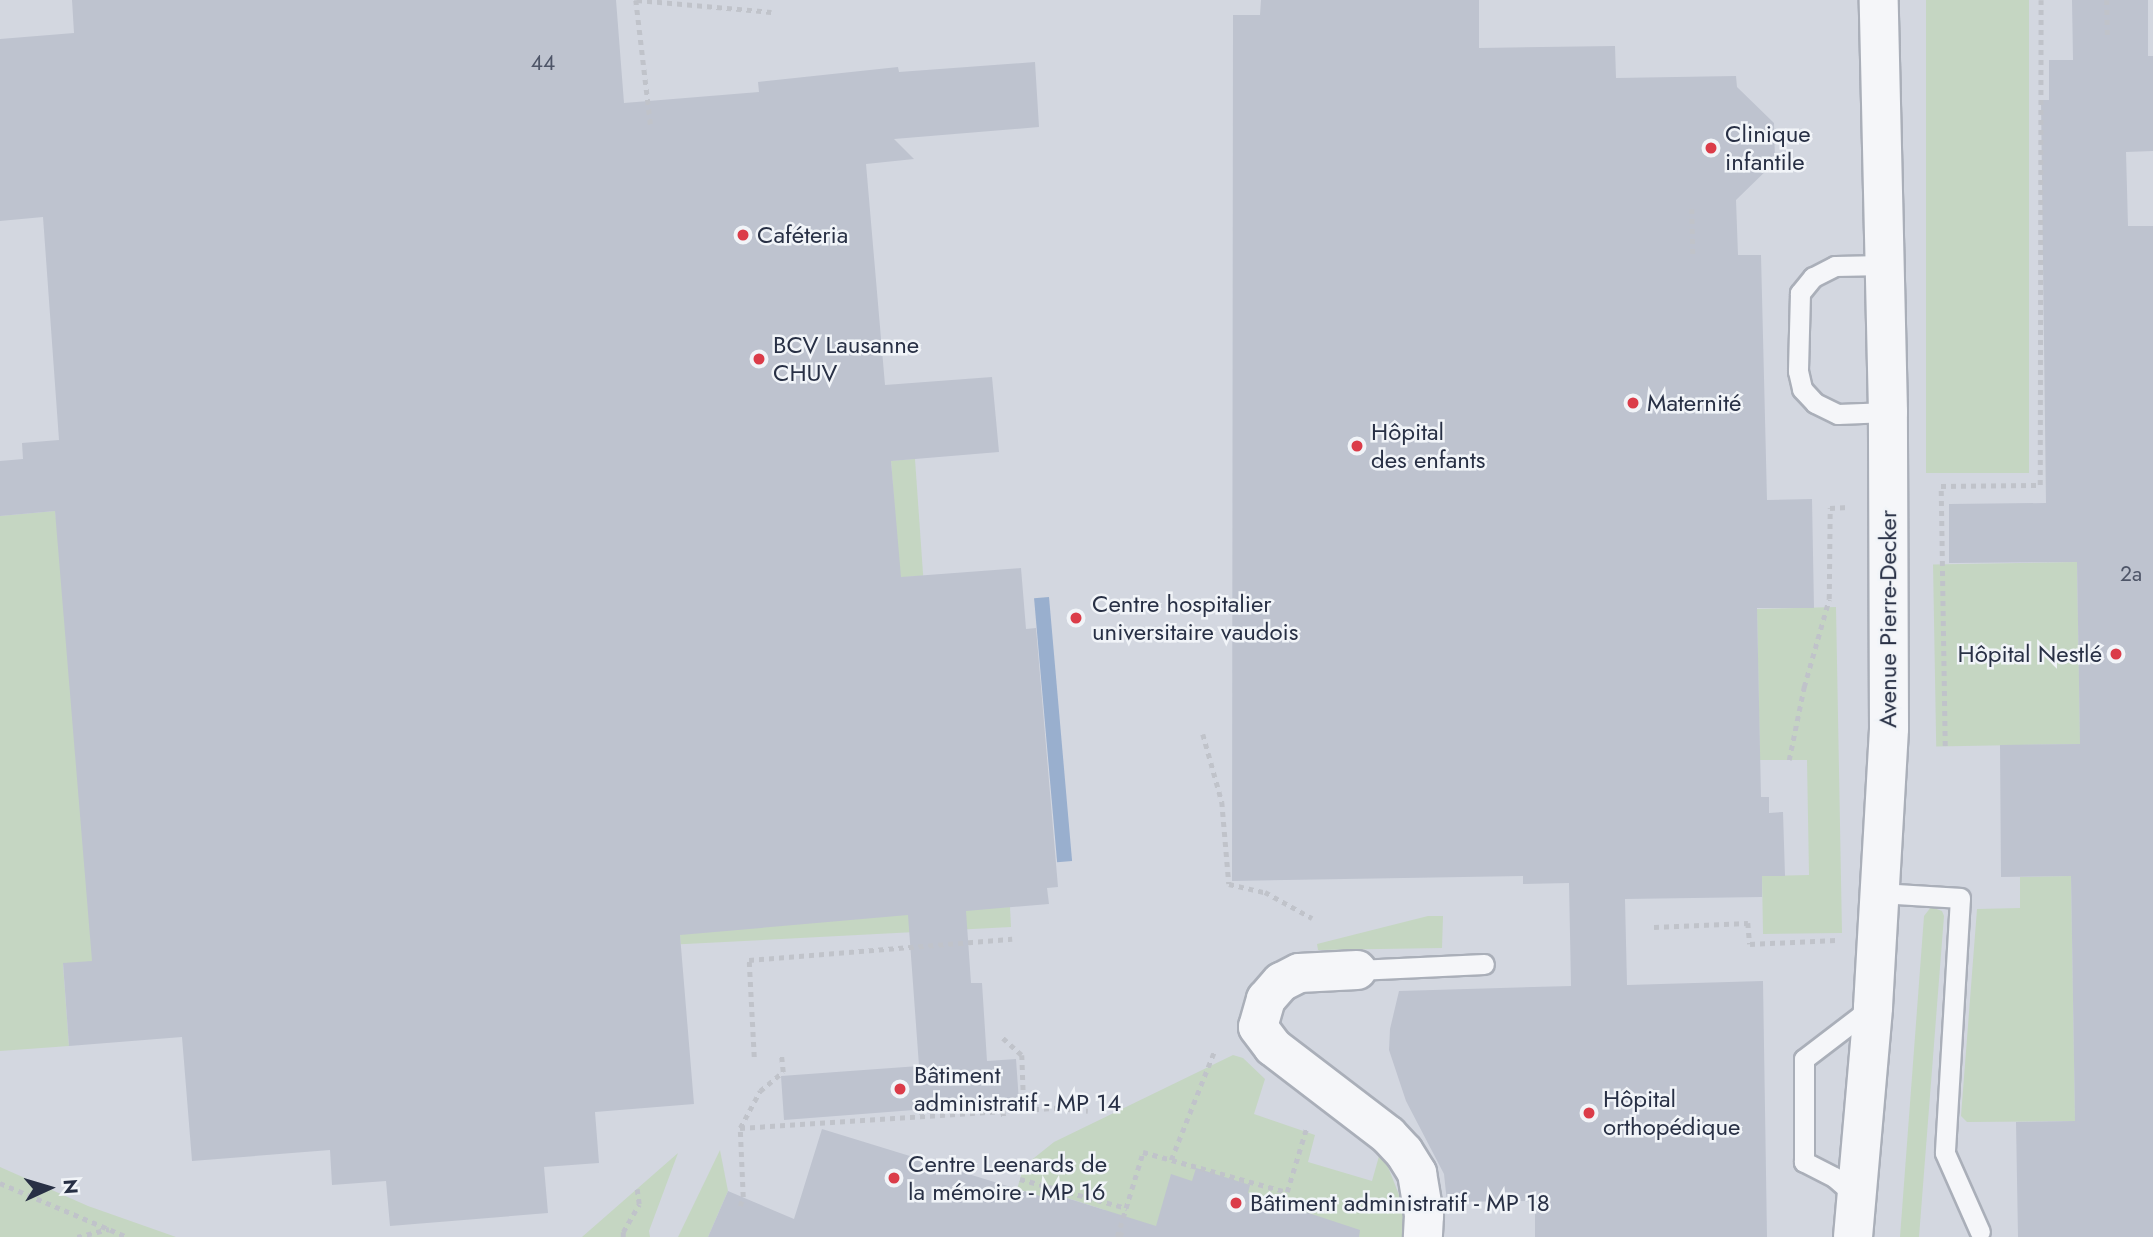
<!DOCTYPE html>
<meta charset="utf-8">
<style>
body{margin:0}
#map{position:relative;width:2153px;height:1237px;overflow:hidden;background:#e1e5eb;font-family:Jost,sans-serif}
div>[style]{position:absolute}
.built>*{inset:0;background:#d3d7e0;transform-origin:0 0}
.green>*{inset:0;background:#c5d6c2;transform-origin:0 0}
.water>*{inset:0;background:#99afce;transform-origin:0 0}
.building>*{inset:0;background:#bec3cf}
.path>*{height:4.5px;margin-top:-2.25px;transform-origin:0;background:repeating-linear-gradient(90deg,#c0c3ca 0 5px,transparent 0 10px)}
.roads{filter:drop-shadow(2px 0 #aaafb9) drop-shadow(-2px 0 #aaafb9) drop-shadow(0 2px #aaafb9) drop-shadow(0 -2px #aaafb9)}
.lane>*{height:19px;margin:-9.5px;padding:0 9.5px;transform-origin:9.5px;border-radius:9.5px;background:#f5f6f9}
.street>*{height:38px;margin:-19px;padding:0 19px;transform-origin:19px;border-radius:19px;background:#f5f6f9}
.dots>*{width:19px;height:19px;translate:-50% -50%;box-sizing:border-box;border:4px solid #f1f4f8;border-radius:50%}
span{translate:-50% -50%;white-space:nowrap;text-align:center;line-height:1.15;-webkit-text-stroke:5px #f1f4f8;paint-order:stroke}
.number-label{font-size:21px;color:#4e5568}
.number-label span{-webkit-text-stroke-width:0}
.poi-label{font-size:24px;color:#283045}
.left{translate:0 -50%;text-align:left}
.right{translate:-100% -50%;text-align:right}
.street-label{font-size:24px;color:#283045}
.north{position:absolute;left:14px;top:1153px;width:70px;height:70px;-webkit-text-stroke:5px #f1f4f8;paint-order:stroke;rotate:86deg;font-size:19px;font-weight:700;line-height:28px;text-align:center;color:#283045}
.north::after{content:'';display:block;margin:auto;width:24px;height:32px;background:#283045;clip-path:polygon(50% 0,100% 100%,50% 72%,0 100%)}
</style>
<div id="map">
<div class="built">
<i style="left:0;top:0;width:2153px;height:1237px"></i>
</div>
<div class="green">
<i style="left:1926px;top:0;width:103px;height:473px"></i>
<i style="left:915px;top:459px;width:117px;height:24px;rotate:86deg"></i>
<i style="clip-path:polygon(55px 511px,112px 960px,63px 964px,69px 1046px,0 1051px,0 516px)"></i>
<i style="left:2077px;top:562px;width:182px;height:144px;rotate:89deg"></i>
<i style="clip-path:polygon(1836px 607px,1842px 933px,1763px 934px,1762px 876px,1809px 875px,1807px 760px,1760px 760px,1757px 609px)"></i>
<i style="clip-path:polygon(2071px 876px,2075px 1121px,1967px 1122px,1961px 1116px,1977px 909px,2020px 908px,2020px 877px)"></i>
<i style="left:1010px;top:907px;width:20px;height:331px;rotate:87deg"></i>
<i style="clip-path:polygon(1931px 907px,1942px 911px,1944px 916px,1919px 1237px,1900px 1237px,1924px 916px)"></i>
<i style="clip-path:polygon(1428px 916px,1443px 916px,1442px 948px,1318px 950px,1317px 944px)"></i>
<i style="clip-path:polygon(1233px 1055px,1243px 1058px,1265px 1079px,1254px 1114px,1315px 1135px,1308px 1162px,1372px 1181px,1381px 1149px,1403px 1205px,1403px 1237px,1097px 1237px,1105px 1210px,1042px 1190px,1036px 1208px,1027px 1192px,1017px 1189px,1024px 1166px,1054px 1142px)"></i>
<i style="clip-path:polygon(720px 1150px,728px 1191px,708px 1237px,678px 1237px)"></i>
<i style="clip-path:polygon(678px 1153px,649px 1231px,650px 1237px,582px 1237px)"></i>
<i style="clip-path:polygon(0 1167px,88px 1206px,176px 1237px,0 1237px)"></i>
</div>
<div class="water">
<i style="left:1049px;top:597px;width:265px;height:15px;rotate:85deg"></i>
</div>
<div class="building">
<i style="clip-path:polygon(72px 0,616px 0,624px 103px,759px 92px,758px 82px,898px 67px,899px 72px,1035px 62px,1039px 127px,894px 139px,914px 159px,866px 164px,885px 385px,992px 377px,999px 452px,891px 461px,901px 577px,1021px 568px,1026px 629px,1036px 628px,1058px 887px,1047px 888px,1049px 904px,966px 911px,971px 983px,982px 983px,987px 1061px,1016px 1059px,1019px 1102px,784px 1120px,781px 1076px,919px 1066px,908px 915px,680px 935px,694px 1104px,595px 1112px,599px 1163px,544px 1167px,548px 1213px,390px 1226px,386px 1181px,332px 1185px,330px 1150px,192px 1161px,182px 1037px,69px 1046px,63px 963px,92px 961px,55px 511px,0 516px,0 461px,23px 459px,22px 443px,59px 440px,43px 217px,0 221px,0 39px,74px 33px)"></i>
<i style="clip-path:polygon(1261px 0,1479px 0,1479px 48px,1615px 46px,1616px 78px,1736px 76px,1737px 87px,1774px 123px,1775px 162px,1736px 200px,1738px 255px,1761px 255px,1767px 500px,1812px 499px,1814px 608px,1757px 608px,1761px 797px,1769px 797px,1769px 813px,1783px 812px,1785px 876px,1762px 876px,1762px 897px,1625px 899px,1627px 985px,1763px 981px,1767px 1237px,1535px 1237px,1535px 1201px,1447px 1202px,1444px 1174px,1406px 1101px,1389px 1050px,1390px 1029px,1399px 991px,1571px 986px,1569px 883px,1523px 884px,1523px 876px,1232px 881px,1233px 15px,1260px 15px)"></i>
<i style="clip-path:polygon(2072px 0,2148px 0,2148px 56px,2153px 56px,2153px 151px,2126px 152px,2128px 226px,2153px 226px,2153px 1237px,2018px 1237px,2016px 1122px,2075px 1121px,2071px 876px,2001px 877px,2000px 745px,2080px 744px,2077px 562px,1949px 563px,1949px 504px,2046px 503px,2041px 100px,2049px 100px,2049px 60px,2073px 60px)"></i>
<i style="clip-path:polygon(822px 1129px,1040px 1196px,1041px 1190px,1156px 1226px,1171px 1174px,1192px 1181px,1196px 1168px,1250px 1185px,1248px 1193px,1360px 1230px,1359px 1237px,708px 1237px,728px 1191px,794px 1219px)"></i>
</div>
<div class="path">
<i style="left:636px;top:0;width:128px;rotate:83.3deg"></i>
<i style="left:637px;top:0;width:135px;rotate:5.1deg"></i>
<i style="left:2107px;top:0;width:39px;rotate:89deg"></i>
<i style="left:1692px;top:209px;width:47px;rotate:88.8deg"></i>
<i style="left:1203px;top:734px;width:71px;rotate:74.4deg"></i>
<i style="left:1222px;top:802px;width:82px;rotate:85.1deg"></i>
<i style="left:1229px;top:884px;width:37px;rotate:13deg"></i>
<i style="left:1265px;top:892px;width:54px;rotate:29deg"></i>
<i style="left:1945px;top:746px;width:260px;rotate:-90.9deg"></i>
<i style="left:1941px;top:486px;width:99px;rotate:-0.6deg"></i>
<i style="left:2040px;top:485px;width:485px;rotate:-89.9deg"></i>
<i style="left:1789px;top:760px;width:75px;rotate:-78.4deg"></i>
<i style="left:1804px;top:687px;width:91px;rotate:-74.1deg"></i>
<i style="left:1829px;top:599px;width:91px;rotate:-89.4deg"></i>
<i style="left:1830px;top:508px;width:18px;rotate:-3deg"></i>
<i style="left:1654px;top:927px;width:94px;rotate:-2.4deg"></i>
<i style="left:1748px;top:923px;width:21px;rotate:85deg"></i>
<i style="left:1750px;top:944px;width:86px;rotate:-2.7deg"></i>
<i style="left:1003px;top:1038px;width:25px;rotate:42deg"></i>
<i style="left:1022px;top:1055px;width:55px;rotate:87.9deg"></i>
<i style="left:1024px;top:1110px;width:32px;rotate:-4deg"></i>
<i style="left:1056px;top:1108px;width:32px;rotate:5deg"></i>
<i style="left:754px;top:1057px;width:97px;rotate:-93deg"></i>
<i style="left:749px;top:960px;width:264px;rotate:-4.6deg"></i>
<i style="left:740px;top:1128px;width:264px;rotate:-3.7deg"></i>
<i style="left:1003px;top:1111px;width:6px;rotate:81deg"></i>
<i style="left:1171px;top:1160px;width:116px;rotate:-68.3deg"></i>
<i style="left:1020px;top:1179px;width:111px;rotate:15.2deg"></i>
<i style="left:0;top:1183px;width:138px;rotate:23deg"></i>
<i style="left:740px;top:1206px;width:9px;rotate:-72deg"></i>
<i style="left:743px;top:1197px;width:69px;rotate:-92.5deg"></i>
<i style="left:740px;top:1128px;width:42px;rotate:-61.6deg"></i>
<i style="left:760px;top:1091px;width:30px;rotate:-40deg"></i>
<i style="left:783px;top:1072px;width:18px;rotate:-96deg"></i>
<i style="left:1119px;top:1233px;width:8px;rotate:30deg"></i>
<i style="left:77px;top:1237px;width:33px;rotate:-14deg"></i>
<i style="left:623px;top:1237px;width:5px;rotate:-90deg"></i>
<i style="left:623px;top:1232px;width:32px;rotate:-60deg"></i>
<i style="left:639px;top:1204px;width:15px;rotate:-98deg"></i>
<i style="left:1117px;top:1237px;width:89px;rotate:-73deg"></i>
<i style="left:1143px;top:1152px;width:149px;rotate:15.5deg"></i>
<i style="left:1287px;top:1192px;width:69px;rotate:-73.1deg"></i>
</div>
<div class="roads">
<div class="lane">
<i style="left:1885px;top:265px;width:50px;rotate:178.9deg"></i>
<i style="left:1835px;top:266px;width:25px;rotate:153deg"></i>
<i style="left:1813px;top:277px;width:21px;rotate:129deg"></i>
<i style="left:1800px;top:293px;width:78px;rotate:91.5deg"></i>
<i style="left:1798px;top:371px;width:18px;rotate:77deg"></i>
<i style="left:1802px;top:389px;width:19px;rotate:47deg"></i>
<i style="left:1815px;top:403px;width:25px;rotate:26deg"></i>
<i style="left:1838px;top:414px;width:50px;rotate:-2.3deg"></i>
<i style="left:1881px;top:893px;width:79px;rotate:3.6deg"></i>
<i style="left:1960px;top:898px;width:255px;rotate:93.4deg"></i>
<i style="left:1945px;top:1153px;width:86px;rotate:66.1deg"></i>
<i style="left:1357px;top:970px;width:127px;rotate:-2.7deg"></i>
<i style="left:1857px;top:1197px;width:30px;rotate:-139deg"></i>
<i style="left:1834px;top:1177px;width:34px;rotate:-153deg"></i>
<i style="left:1804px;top:1162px;width:103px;rotate:-90deg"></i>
<i style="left:1804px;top:1059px;width:86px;rotate:-37.4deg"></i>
</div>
<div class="street">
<i style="left:1357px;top:970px;width:58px;rotate:177deg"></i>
<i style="left:1299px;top:973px;width:20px;rotate:153deg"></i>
<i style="left:1281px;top:982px;width:23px;rotate:131deg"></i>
<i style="left:1266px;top:999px;width:29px;rotate:106deg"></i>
<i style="left:1258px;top:1027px;width:25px;rotate:53deg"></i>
<i style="left:1273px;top:1047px;width:145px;rotate:37.4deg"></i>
<i style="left:1388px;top:1135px;width:23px;rotate:47deg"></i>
<i style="left:1404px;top:1152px;width:25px;rotate:58deg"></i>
<i style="left:1417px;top:1173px;width:43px;rotate:80.5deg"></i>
<i style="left:1424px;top:1215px;width:22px;rotate:93deg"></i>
<i style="left:1853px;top:1237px;width:231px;rotate:-85deg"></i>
<i style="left:1873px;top:1007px;width:279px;rotate:-86.7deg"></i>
<i style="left:1889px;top:728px;width:316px;rotate:-90.2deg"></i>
<i style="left:1888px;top:412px;width:412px;rotate:-91.3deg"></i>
</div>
</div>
<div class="dots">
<i style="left:1711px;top:148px;background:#db3c49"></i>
<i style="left:743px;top:235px;background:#db3c49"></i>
<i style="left:759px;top:359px;background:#db3c49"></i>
<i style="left:1633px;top:403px;background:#db3c49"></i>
<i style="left:1357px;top:446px;background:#db3c49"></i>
<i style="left:1076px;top:618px;background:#db3c49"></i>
<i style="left:2116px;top:654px;background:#db3c49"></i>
<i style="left:900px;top:1089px;background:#db3c49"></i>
<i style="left:1589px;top:1113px;background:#db3c49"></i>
<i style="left:894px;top:1178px;background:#db3c49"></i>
<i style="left:1236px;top:1203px;background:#db3c49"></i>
</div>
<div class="number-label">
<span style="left:543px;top:63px">44</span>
<span style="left:2131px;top:574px">2a</span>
</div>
<div class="poi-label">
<span class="left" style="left:1725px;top:148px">Clinique<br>infantile</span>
<span class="left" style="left:757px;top:235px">Caféteria</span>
<span class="left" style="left:773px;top:359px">BCV Lausanne<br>CHUV</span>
<span class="left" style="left:1647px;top:403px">Maternité</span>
<span class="left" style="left:1371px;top:446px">Hôpital<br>des enfants</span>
<span class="left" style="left:1092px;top:618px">Centre hospitalier<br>universitaire vaudois</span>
<span class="right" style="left:2102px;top:654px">Hôpital Nestlé</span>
<span class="left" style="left:914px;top:1089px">Bâtiment<br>administratif - MP 14</span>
<span class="left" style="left:1603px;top:1113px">Hôpital<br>orthopédique</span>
<span class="left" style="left:908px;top:1178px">Centre Leenards de<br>la mémoire - MP 16</span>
<span class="left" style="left:1250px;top:1203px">Bâtiment administratif - MP 18</span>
</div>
<div class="street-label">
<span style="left:1888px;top:619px;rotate:-90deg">Avenue Pierre-Decker</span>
</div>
<div class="north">N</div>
</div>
